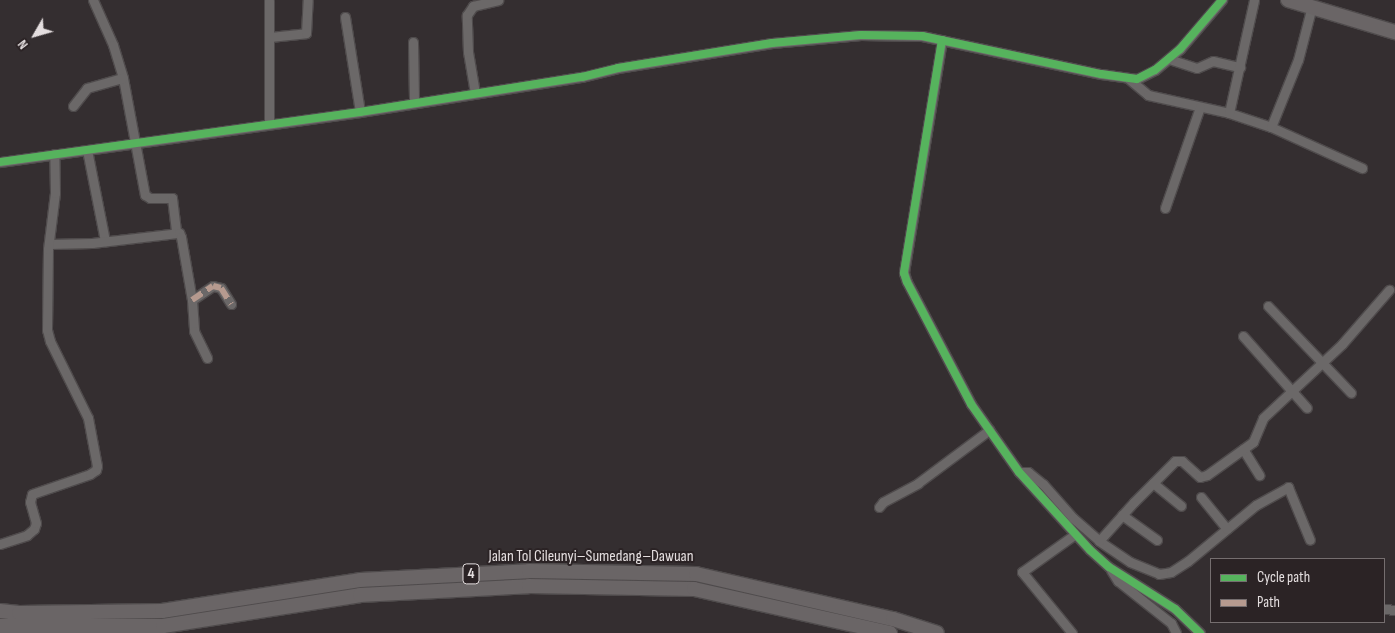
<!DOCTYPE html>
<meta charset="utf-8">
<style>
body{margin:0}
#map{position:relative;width:1395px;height:633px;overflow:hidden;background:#342e30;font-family:"Sofia Sans Condensed",sans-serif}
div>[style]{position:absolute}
.roads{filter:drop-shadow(1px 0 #4f4b4c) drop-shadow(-1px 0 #4f4b4c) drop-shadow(0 1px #4f4b4c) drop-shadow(0 -1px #4f4b4c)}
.minor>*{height:9px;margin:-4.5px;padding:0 4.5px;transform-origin:4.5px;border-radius:4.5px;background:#6b6868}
.highway>*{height:14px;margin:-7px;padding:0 7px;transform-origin:7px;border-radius:7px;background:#6a6566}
.quiet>*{height:6px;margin-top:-3px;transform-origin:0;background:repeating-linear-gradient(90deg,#b69a8f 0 12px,transparent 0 18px)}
.cycleway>*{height:8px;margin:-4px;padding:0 4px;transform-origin:4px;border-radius:4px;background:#56b35d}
span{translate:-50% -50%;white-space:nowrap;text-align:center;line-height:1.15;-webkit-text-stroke:4px #2b2325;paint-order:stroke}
.shield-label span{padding:1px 4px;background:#2b2325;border:1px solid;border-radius:4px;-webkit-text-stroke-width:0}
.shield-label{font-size:15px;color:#e4dedf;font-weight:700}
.street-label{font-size:16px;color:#e4dedf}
.legend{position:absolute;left:1210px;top:558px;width:175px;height:65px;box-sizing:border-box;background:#2b2325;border:1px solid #756e6f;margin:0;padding:6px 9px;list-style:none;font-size:15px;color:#e4dedf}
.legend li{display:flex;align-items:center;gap:10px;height:25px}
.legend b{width:25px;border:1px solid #756e6f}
.north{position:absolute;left:10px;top:10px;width:50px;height:50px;-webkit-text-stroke:4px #2b2325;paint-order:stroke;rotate:232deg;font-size:14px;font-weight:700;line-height:20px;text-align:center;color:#e4dedf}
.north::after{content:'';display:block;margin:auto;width:18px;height:22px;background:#e4dedf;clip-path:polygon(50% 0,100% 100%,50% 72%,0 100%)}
</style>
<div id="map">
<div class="roads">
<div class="minor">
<i style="left:93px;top:0;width:49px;rotate:66deg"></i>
<i style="left:113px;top:45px;width:34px;rotate:73deg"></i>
<i style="left:123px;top:78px;width:119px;rotate:79.4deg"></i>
<i style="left:145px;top:195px;width:6px;rotate:31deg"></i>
<i style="left:150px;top:198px;width:22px"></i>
<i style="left:172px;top:198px;width:35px;rotate:83deg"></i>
<i style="left:345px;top:17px;width:96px;rotate:81deg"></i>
<i style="left:270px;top:37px;width:36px;rotate:-6deg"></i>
<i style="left:306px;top:33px;width:33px;rotate:-87deg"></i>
<i style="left:942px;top:40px;width:236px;rotate:99.3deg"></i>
<i style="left:904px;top:273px;width:9px;rotate:72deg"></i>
<i style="left:907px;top:282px;width:138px;rotate:62.3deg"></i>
<i style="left:971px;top:404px;width:83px;rotate:54.8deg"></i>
<i style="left:1019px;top:472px;width:105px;rotate:47.7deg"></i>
<i style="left:1090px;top:550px;width:25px;rotate:42deg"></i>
<i style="left:1109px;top:567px;width:78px;rotate:32.5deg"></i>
<i style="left:1175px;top:609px;width:35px;rotate:44deg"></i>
<i style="left:413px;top:42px;width:60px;rotate:89deg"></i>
<i style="left:1169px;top:59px;width:29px;rotate:18deg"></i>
<i style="left:1197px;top:68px;width:17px;rotate:-24deg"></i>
<i style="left:1213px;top:61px;width:28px;rotate:13deg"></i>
<i style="left:1129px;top:79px;width:25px;rotate:40deg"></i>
<i style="left:1148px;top:95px;width:83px;rotate:12.5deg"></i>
<i style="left:1229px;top:113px;width:44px;rotate:18.4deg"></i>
<i style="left:1271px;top:127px;width:100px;rotate:24.3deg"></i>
<i style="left:475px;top:93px;width:42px;rotate:-99.7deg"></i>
<i style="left:468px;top:52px;width:37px;rotate:-92deg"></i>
<i style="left:467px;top:15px;width:11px;rotate:-56deg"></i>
<i style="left:473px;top:6px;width:26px;rotate:-13deg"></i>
<i style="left:73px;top:106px;width:23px;rotate:-52deg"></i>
<i style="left:87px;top:88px;width:37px;rotate:-16deg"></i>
<i style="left:1229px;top:113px;width:116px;rotate:-77.5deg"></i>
<i style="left:269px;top:123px;width:123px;rotate:-90deg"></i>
<i style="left:1271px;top:127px;width:72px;rotate:-68.1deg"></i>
<i style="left:1298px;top:60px;width:56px;rotate:-75.5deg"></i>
<i style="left:87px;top:150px;width:93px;rotate:78.8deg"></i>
<i style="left:0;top:162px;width:363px;rotate:-7.9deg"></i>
<i style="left:360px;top:112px;width:225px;rotate:-9deg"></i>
<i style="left:582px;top:77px;width:37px;rotate:-14deg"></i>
<i style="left:618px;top:68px;width:156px;rotate:-9.2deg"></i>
<i style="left:772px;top:43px;width:89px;rotate:-5.1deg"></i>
<i style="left:861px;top:35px;width:61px;rotate:0.9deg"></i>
<i style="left:922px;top:36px;width:183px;rotate:12deg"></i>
<i style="left:1101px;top:74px;width:36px;rotate:8deg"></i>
<i style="left:1137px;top:79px;width:20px;rotate:-27deg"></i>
<i style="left:1155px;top:70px;width:33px;rotate:-40deg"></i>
<i style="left:1180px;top:49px;width:65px;rotate:-49.4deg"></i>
<i style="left:1165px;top:208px;width:107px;rotate:-70.9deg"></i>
<i style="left:49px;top:244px;width:43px;rotate:-1.3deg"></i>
<i style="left:92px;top:243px;width:88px;rotate:-6.6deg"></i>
<i style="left:179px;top:233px;width:4px;rotate:63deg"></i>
<i style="left:181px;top:237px;width:64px;rotate:80.1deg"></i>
<i style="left:192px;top:300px;width:31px;rotate:86deg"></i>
<i style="left:194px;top:331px;width:30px;rotate:64deg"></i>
<i style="left:192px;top:300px;width:25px;rotate:-34deg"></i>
<i style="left:213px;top:286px;width:8px;rotate:14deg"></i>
<i style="left:221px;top:288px;width:19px;rotate:58deg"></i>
<i style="left:1268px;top:306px;width:120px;rotate:46.3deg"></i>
<i style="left:1243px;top:336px;width:96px;rotate:48.4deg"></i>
<i style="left:1243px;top:449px;width:31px;rotate:58deg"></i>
<i style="left:1019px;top:472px;width:9px"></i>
<i style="left:1028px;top:472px;width:19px;rotate:39deg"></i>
<i style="left:1043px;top:484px;width:45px;rotate:48.6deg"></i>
<i style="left:1073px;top:518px;width:35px;rotate:41deg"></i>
<i style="left:1099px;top:541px;width:37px;rotate:34deg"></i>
<i style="left:1130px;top:562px;width:31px;rotate:22deg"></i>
<i style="left:1159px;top:574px;width:12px;rotate:-9deg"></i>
<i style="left:1171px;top:572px;width:20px;rotate:-33deg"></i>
<i style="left:1188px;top:561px;width:88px;rotate:-39.5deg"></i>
<i style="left:1256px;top:505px;width:37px;rotate:-29deg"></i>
<i style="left:1288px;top:487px;width:57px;rotate:67.5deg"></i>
<i style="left:1153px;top:483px;width:36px;rotate:39deg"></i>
<i style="left:1201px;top:497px;width:41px;rotate:50.9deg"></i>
<i style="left:879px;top:507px;width:6px;rotate:-51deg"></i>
<i style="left:883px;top:502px;width:40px;rotate:-28deg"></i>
<i style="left:918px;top:483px;width:89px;rotate:-36.7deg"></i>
<i style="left:1122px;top:515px;width:43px;rotate:35.5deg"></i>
<i style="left:1099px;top:541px;width:52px;rotate:-48.1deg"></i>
<i style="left:1134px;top:502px;width:58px;rotate:-45deg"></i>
<i style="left:1175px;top:461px;width:7px"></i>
<i style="left:1182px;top:461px;width:24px;rotate:42deg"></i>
<i style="left:1200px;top:477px;width:7px;rotate:-16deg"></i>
<i style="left:1207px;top:475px;width:57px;rotate:-35.7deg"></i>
<i style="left:1253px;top:442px;width:26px;rotate:-67deg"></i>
<i style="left:1263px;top:418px;width:108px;rotate:-43.1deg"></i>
<i style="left:1342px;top:344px;width:72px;rotate:-49deg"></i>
<i style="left:0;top:544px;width:28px;rotate:-18deg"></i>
<i style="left:27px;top:535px;width:9px;rotate:-41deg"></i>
<i style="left:34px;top:529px;width:6px;rotate:-72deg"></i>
<i style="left:36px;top:523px;width:22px;rotate:-106deg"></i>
<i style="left:30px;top:502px;width:8px;rotate:-76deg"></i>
<i style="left:32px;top:494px;width:61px;rotate:-19deg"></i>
<i style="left:90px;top:474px;width:7px;rotate:-34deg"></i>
<i style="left:96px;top:470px;width:4px;rotate:-76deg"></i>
<i style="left:97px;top:466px;width:49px;rotate:-100.6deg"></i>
<i style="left:88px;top:418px;width:86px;rotate:-116.3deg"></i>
<i style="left:50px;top:341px;width:11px;rotate:-105deg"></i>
<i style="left:47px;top:330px;width:81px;rotate:-89.3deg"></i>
<i style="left:48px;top:249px;width:56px;rotate:-82.9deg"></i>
<i style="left:55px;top:193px;width:39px;rotate:-91deg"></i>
<i style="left:1111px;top:570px;width:13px;rotate:58deg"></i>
<i style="left:1118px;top:581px;width:68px;rotate:38.4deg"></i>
<i style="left:1171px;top:623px;width:11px;rotate:63deg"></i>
<i style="left:1384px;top:609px;width:11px;rotate:5deg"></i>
<i style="left:1072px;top:633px;width:79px;rotate:-129.3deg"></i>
<i style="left:1022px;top:572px;width:64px;rotate:-35.4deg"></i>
</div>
<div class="highway">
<i style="left:1288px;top:0;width:112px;rotate:16.7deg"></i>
<i style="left:0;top:611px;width:19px;rotate:6deg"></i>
<i style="left:19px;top:613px;width:143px;rotate:-0.8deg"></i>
<i style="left:162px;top:611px;width:200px;rotate:-8.9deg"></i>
<i style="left:360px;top:580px;width:169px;rotate:-3deg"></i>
<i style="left:529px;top:571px;width:167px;rotate:1deg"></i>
<i style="left:696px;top:574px;width:202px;rotate:12.9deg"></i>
<i style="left:893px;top:619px;width:46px;rotate:17.7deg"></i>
<i style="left:0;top:626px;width:163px"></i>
<i style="left:163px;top:626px;width:199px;rotate:-8.9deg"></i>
<i style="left:360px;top:595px;width:169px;rotate:-3deg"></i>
<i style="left:529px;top:586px;width:165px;rotate:1deg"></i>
<i style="left:694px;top:589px;width:201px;rotate:12.7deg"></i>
</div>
</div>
<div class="quiet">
<i style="left:192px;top:300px;width:25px;rotate:-34deg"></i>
<i style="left:213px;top:286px;width:8px;rotate:14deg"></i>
<i style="left:221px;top:288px;width:19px;rotate:58deg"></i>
</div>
<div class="cycleway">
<i style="left:942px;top:40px;width:236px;rotate:99.3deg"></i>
<i style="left:904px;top:273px;width:9px;rotate:72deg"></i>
<i style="left:907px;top:282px;width:138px;rotate:62.3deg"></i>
<i style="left:971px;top:404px;width:83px;rotate:54.8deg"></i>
<i style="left:1019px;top:472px;width:105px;rotate:47.7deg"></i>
<i style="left:1090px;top:550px;width:25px;rotate:42deg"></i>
<i style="left:1109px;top:567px;width:78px;rotate:32.5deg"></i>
<i style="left:1175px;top:609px;width:35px;rotate:44deg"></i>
<i style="left:0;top:162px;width:363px;rotate:-7.9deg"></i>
<i style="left:360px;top:112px;width:225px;rotate:-9deg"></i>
<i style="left:582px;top:77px;width:37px;rotate:-14deg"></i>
<i style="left:618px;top:68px;width:156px;rotate:-9.2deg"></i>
<i style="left:772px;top:43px;width:89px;rotate:-5.1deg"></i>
<i style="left:861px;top:35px;width:61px;rotate:0.9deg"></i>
<i style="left:922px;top:36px;width:183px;rotate:12deg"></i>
<i style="left:1101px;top:74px;width:36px;rotate:8deg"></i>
<i style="left:1137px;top:79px;width:20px;rotate:-27deg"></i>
<i style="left:1155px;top:70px;width:33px;rotate:-40deg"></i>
<i style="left:1180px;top:49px;width:65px;rotate:-49.4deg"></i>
</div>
<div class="shield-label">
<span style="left:471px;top:574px">4</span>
</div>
<div class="street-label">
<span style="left:591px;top:557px">Jalan Tol Cileunyi–Sumedang–Dawuan</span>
</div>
<ul class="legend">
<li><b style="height:6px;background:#56b35d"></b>Cycle path</li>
<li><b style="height:6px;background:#b69a8f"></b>Path</li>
</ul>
<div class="north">N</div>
</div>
